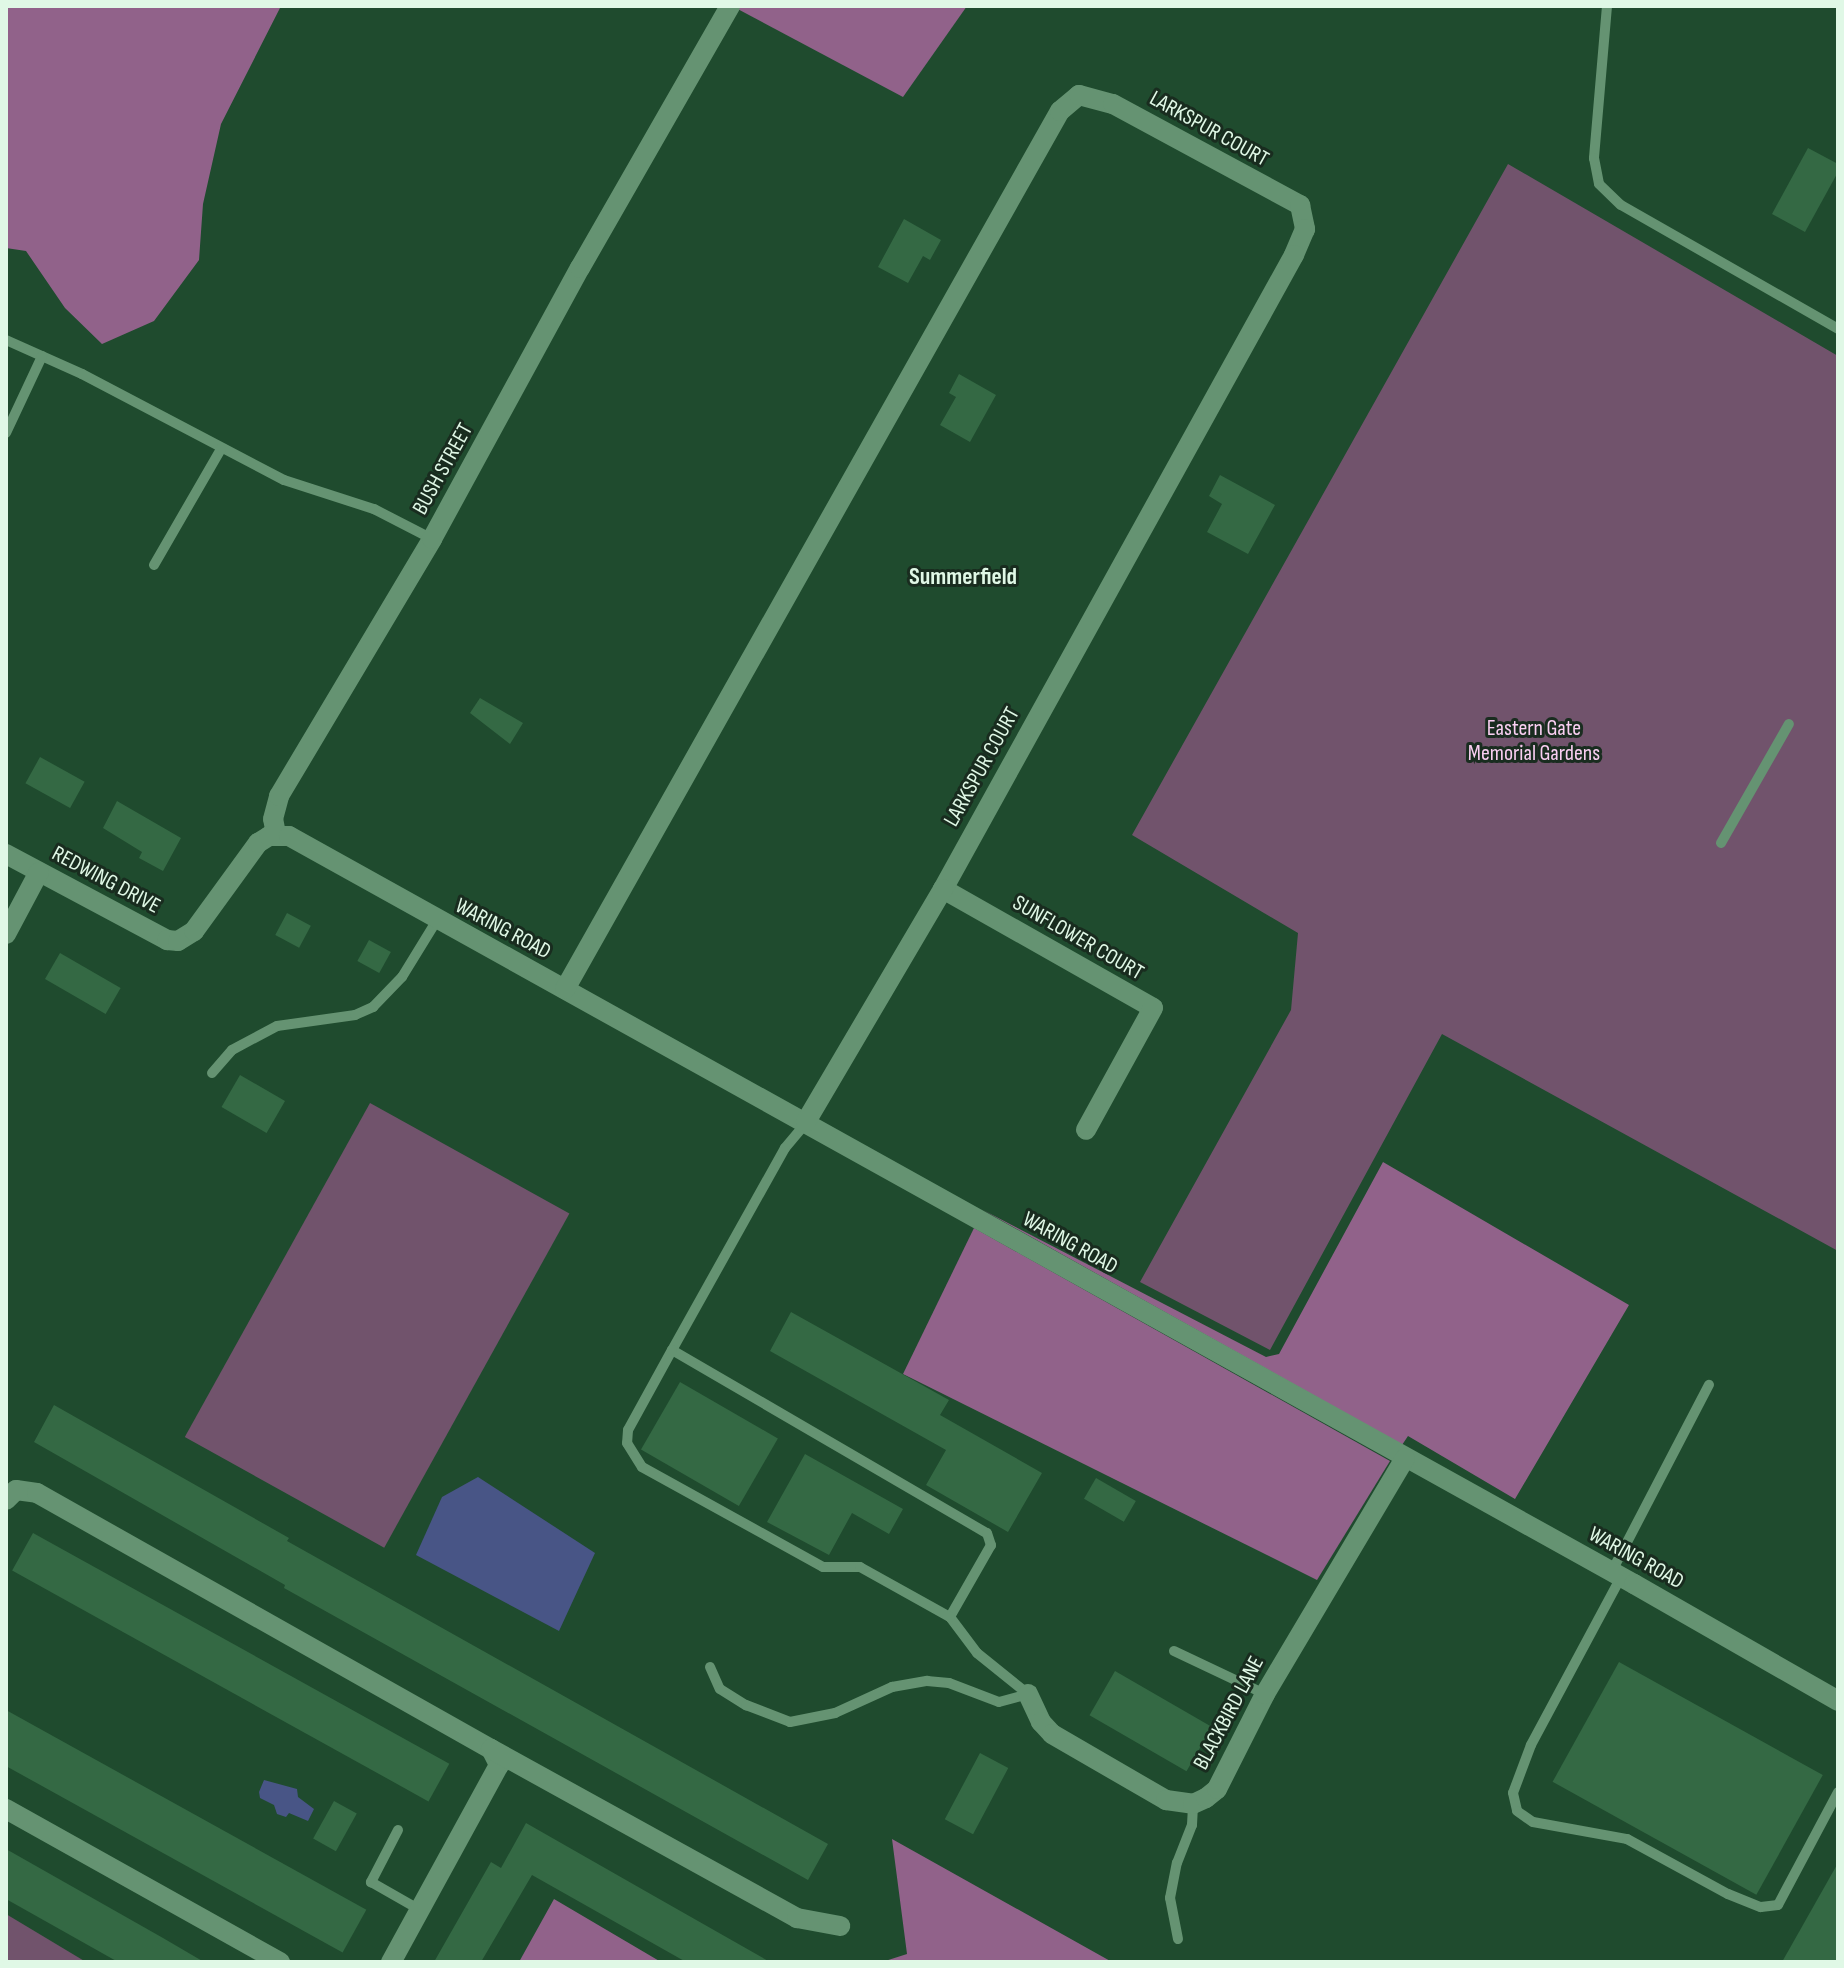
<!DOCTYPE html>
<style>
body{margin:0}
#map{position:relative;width:1844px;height:1968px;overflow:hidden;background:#1f4b2e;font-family:"Sofia Sans Condensed",sans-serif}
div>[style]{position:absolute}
.green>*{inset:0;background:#71536c;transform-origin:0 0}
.forest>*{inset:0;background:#91628a}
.water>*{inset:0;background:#485586}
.building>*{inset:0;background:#346944;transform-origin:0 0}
.lane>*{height:10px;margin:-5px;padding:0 5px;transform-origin:5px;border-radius:5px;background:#659372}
.street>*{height:20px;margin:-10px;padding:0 10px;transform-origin:10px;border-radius:10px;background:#659372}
span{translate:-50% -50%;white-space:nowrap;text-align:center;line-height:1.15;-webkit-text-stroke:6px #192c1f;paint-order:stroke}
.street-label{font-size:22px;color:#e0f8e6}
.park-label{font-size:22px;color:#facff2}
.neighbourhood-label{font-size:24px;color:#e0f8e6;font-weight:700}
.frame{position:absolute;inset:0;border:8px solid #e0f8e6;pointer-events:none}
</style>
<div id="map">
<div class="green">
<i style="clip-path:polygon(1508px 164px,1838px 356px,1838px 1251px,1442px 1034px,1270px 1350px,1140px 1282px,1291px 1010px,1298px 933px,1132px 835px)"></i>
<i style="left:370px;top:1103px;width:228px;height:382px;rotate:29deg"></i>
<i style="clip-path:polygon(6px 1914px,86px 1962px,6px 1962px)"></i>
</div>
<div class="forest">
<i style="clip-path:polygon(6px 6px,281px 6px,221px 124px,203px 204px,199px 260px,154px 321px,102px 344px,65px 308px,26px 251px,6px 248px)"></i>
<i style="clip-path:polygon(732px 6px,967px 6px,903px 97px)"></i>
<i style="clip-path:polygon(1383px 1162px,1629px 1305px,1515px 1499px,1408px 1436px,1402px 1445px,983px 1210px,1266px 1357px,1279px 1354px)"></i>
<i style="clip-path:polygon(974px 1228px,1390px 1461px,1317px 1580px,903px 1374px)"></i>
<i style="clip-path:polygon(892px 1839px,1112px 1962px,882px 1962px,907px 1954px)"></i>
<i style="clip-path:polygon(554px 1899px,661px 1962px,662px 1962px,519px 1962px)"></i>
</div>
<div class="water">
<i style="clip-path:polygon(478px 1477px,595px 1553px,559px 1631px,416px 1555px,442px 1497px)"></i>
<i style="clip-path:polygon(264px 1780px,297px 1789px,298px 1797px,314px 1809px,308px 1821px,289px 1813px,286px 1817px,277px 1814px,274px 1805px,260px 1798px,259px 1792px)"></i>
</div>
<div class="building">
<i style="clip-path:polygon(1808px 148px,1838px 164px,1838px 172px,1805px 232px,1772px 214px)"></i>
<i style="clip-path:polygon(904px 219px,941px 240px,930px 260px,923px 256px,908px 283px,878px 267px)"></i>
<i style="clip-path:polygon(959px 374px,996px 395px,970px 442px,940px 425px,956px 397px,949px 393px)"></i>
<i style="clip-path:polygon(1220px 475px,1275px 505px,1248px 554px,1207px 532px,1222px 504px,1209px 496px)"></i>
<i style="clip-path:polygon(480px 698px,523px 723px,510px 744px,470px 713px)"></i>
<i style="left:40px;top:757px;width:51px;height:30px;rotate:29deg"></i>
<i style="clip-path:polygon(117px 801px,181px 838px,163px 871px,139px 858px,142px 852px,103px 828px)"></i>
<i style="left:287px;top:913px;width:27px;height:25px;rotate:28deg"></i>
<i style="left:369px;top:940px;width:25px;height:24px;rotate:29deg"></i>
<i style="left:60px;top:953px;width:70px;height:30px;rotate:30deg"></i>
<i style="left:240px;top:1075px;width:52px;height:37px;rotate:30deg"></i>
<i style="clip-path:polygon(791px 1312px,949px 1400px,940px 1415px,1042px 1473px,1008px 1532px,926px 1485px,946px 1450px,770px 1351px)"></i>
<i style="left:680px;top:1382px;width:113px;height:78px;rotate:30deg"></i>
<i style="clip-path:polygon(54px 1405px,289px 1538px,287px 1541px,828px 1844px,808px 1880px,284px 1588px,285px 1585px,34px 1442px)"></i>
<i style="clip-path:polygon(805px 1454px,903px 1509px,889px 1534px,852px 1513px,829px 1555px,767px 1522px)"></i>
<i style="left:1096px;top:1478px;width:46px;height:24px;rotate:30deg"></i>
<i style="left:33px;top:1533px;width:476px;height:43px;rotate:29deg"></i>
<i style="left:1619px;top:1662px;width:233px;height:137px;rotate:29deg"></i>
<i style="left:1115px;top:1671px;width:112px;height:51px;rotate:30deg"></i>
<i style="left:6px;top:1710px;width:412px;height:49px;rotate:29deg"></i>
<i style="left:980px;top:1753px;width:32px;height:75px;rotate:28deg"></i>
<i style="left:334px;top:1801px;width:26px;height:43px;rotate:29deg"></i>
<i style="clip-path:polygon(526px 1823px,654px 1896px,770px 1962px,686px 1962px,532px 1875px,481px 1962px,434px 1962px,491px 1862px,501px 1868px)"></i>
<i style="clip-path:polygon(6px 1849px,163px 1938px,204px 1962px,118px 1962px,6px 1899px)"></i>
<i style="clip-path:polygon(1838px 1863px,1838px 1962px,1782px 1962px)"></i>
</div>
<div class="lane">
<i style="left:1607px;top:6px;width:153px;rotate:94.9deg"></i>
<i style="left:1594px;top:158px;width:26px;rotate:79deg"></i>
<i style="left:1599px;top:184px;width:30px;rotate:44deg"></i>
<i style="left:1621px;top:205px;width:250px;rotate:29.7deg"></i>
<i style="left:6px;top:340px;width:83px;rotate:24.1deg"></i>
<i style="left:82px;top:374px;width:228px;rotate:27.7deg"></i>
<i style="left:284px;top:480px;width:95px;rotate:17.9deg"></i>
<i style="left:374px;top:509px;width:65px;rotate:27.3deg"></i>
<i style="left:6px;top:433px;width:85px;rotate:-64.9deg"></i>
<i style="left:154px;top:565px;width:134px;rotate:-60deg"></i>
<i style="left:1721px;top:843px;width:137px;rotate:-60.3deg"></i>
<i style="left:212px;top:1073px;width:30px;rotate:-49deg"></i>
<i style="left:232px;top:1050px;width:51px;rotate:-28.1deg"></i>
<i style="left:277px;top:1026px;width:79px;rotate:-8deg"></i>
<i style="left:355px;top:1015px;width:20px;rotate:-24deg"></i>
<i style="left:373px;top:1007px;width:42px;rotate:-46deg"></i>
<i style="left:402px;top:977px;width:67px;rotate:-58.4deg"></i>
<i style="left:806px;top:1123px;width:33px;rotate:130deg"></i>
<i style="left:785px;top:1148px;width:231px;rotate:119.2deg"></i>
<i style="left:672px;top:1350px;width:364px;rotate:30.2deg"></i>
<i style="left:987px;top:1533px;width:13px;rotate:72deg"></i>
<i style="left:991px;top:1545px;width:83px;rotate:119.7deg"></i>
<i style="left:950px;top:1617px;width:45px;rotate:53.1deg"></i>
<i style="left:977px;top:1653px;width:65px;rotate:38.8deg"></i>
<i style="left:672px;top:1350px;width:91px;rotate:118.8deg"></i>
<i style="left:628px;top:1430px;width:13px;rotate:94deg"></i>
<i style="left:627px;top:1443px;width:28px;rotate:58deg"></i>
<i style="left:642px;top:1467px;width:207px;rotate:28.9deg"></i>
<i style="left:823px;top:1567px;width:37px"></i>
<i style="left:860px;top:1567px;width:103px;rotate:29.1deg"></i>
<i style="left:1612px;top:1571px;width:210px;rotate:-62.5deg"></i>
<i style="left:1621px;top:1577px;width:191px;rotate:118.2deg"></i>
<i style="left:1531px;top:1745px;width:51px;rotate:110.6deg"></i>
<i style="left:1513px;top:1793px;width:18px;rotate:77deg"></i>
<i style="left:1517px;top:1811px;width:19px;rotate:35deg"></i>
<i style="left:1533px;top:1822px;width:96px;rotate:10.3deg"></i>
<i style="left:1627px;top:1839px;width:115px;rotate:28.6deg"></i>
<i style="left:1728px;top:1894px;width:35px;rotate:22deg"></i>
<i style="left:1761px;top:1907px;width:17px;rotate:-7deg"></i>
<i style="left:1778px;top:1905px;width:128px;rotate:-62deg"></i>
<i style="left:1174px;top:1651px;width:101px;rotate:25.3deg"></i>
<i style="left:710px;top:1667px;width:24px;rotate:66deg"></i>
<i style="left:720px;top:1689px;width:31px;rotate:32deg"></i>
<i style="left:746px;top:1705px;width:47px;rotate:21.1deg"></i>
<i style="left:790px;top:1722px;width:46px;rotate:-11.3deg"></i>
<i style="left:835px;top:1713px;width:63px;rotate:-24.5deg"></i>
<i style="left:892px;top:1687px;width:36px;rotate:-10deg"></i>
<i style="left:927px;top:1681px;width:22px;rotate:5deg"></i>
<i style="left:949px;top:1683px;width:53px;rotate:20.8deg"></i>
<i style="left:999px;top:1702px;width:30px;rotate:-15deg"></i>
<i style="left:398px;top:1830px;width:59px;rotate:117.4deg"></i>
<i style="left:371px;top:1882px;width:56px;rotate:29.7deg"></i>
<i style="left:1178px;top:1939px;width:42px;rotate:-101deg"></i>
<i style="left:1170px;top:1898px;width:36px;rotate:-79deg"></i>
<i style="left:1177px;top:1863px;width:41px;rotate:-68.5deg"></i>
<i style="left:1192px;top:1825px;width:21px;rotate:-87deg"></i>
</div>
<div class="street">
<i style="left:276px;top:834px;width:15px;rotate:-101deg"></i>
<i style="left:273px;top:819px;width:24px;rotate:-75deg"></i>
<i style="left:279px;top:796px;width:299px;rotate:-59.2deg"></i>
<i style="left:432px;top:539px;width:309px;rotate:-61.4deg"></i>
<i style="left:580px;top:268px;width:302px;rotate:-60.2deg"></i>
<i style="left:6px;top:854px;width:183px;rotate:28.1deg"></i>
<i style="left:167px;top:940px;width:11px;rotate:5deg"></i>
<i style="left:178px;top:941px;width:19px;rotate:-32deg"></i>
<i style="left:194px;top:931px;width:109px;rotate:-54deg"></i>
<i style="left:258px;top:843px;width:13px;rotate:-32deg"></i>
<i style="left:269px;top:836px;width:20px"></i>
<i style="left:289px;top:836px;width:1539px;rotate:29.08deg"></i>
<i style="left:1634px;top:1584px;width:235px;rotate:29.8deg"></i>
<i style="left:943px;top:889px;width:241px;rotate:29.5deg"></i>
<i style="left:1153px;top:1008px;width:139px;rotate:118.8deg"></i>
<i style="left:6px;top:934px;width:70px;rotate:-62deg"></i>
<i style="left:565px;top:989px;width:1008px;rotate:-60.59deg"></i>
<i style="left:1060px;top:111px;width:25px;rotate:-40deg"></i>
<i style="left:1079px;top:95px;width:35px;rotate:15deg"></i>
<i style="left:1113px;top:104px;width:213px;rotate:28.4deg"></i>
<i style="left:1300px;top:205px;width:25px;rotate:78deg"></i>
<i style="left:1305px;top:229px;width:28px;rotate:113deg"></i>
<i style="left:1294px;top:255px;width:725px;rotate:118.97deg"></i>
<i style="left:943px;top:889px;width:270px;rotate:120.5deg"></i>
<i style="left:6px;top:1500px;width:14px;rotate:-45deg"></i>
<i style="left:16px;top:1490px;width:21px;rotate:8deg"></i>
<i style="left:37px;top:1493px;width:521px;rotate:29.42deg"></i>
<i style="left:491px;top:1749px;width:18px;rotate:63deg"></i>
<i style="left:499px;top:1765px;width:225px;rotate:118.7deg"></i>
<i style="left:1028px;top:1694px;width:31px;rotate:65deg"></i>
<i style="left:1041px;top:1722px;width:16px;rotate:47deg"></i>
<i style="left:1052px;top:1734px;width:132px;rotate:30.1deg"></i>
<i style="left:1166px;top:1800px;width:27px;rotate:8deg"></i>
<i style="left:1193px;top:1804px;width:14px;rotate:-25deg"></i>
<i style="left:1206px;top:1798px;width:14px;rotate:-39deg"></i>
<i style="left:1217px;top:1789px;width:106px;rotate:-63.2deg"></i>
<i style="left:1265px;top:1694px;width:274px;rotate:-59.3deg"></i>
<i style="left:491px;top:1749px;width:350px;rotate:28.9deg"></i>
<i style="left:797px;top:1918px;width:44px;rotate:10.5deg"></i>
<i style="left:6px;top:1809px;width:314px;rotate:29.2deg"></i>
</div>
<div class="street-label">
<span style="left:1209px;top:129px;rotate:29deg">LARKSPUR COURT</span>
<span style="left:443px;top:469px;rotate:-61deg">BUSH STREET</span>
<span style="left:982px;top:767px;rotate:-61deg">LARKSPUR COURT</span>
<span style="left:106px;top:880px;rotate:28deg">REDWING DRIVE</span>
<span style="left:503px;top:929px;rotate:28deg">WARING ROAD</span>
<span style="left:1078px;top:938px;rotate:30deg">SUNFLOWER COURT</span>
<span style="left:1070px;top:1243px;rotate:29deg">WARING ROAD</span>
<span style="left:1636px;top:1558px;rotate:29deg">WARING ROAD</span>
<span style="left:1229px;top:1713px;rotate:-62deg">BLACKBIRD LANE</span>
</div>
<div class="park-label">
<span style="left:1534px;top:741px">Eastern Gate<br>Memorial Gardens</span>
</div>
<div class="neighbourhood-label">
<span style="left:963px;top:577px">Summerfield</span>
</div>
<div class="frame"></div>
</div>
